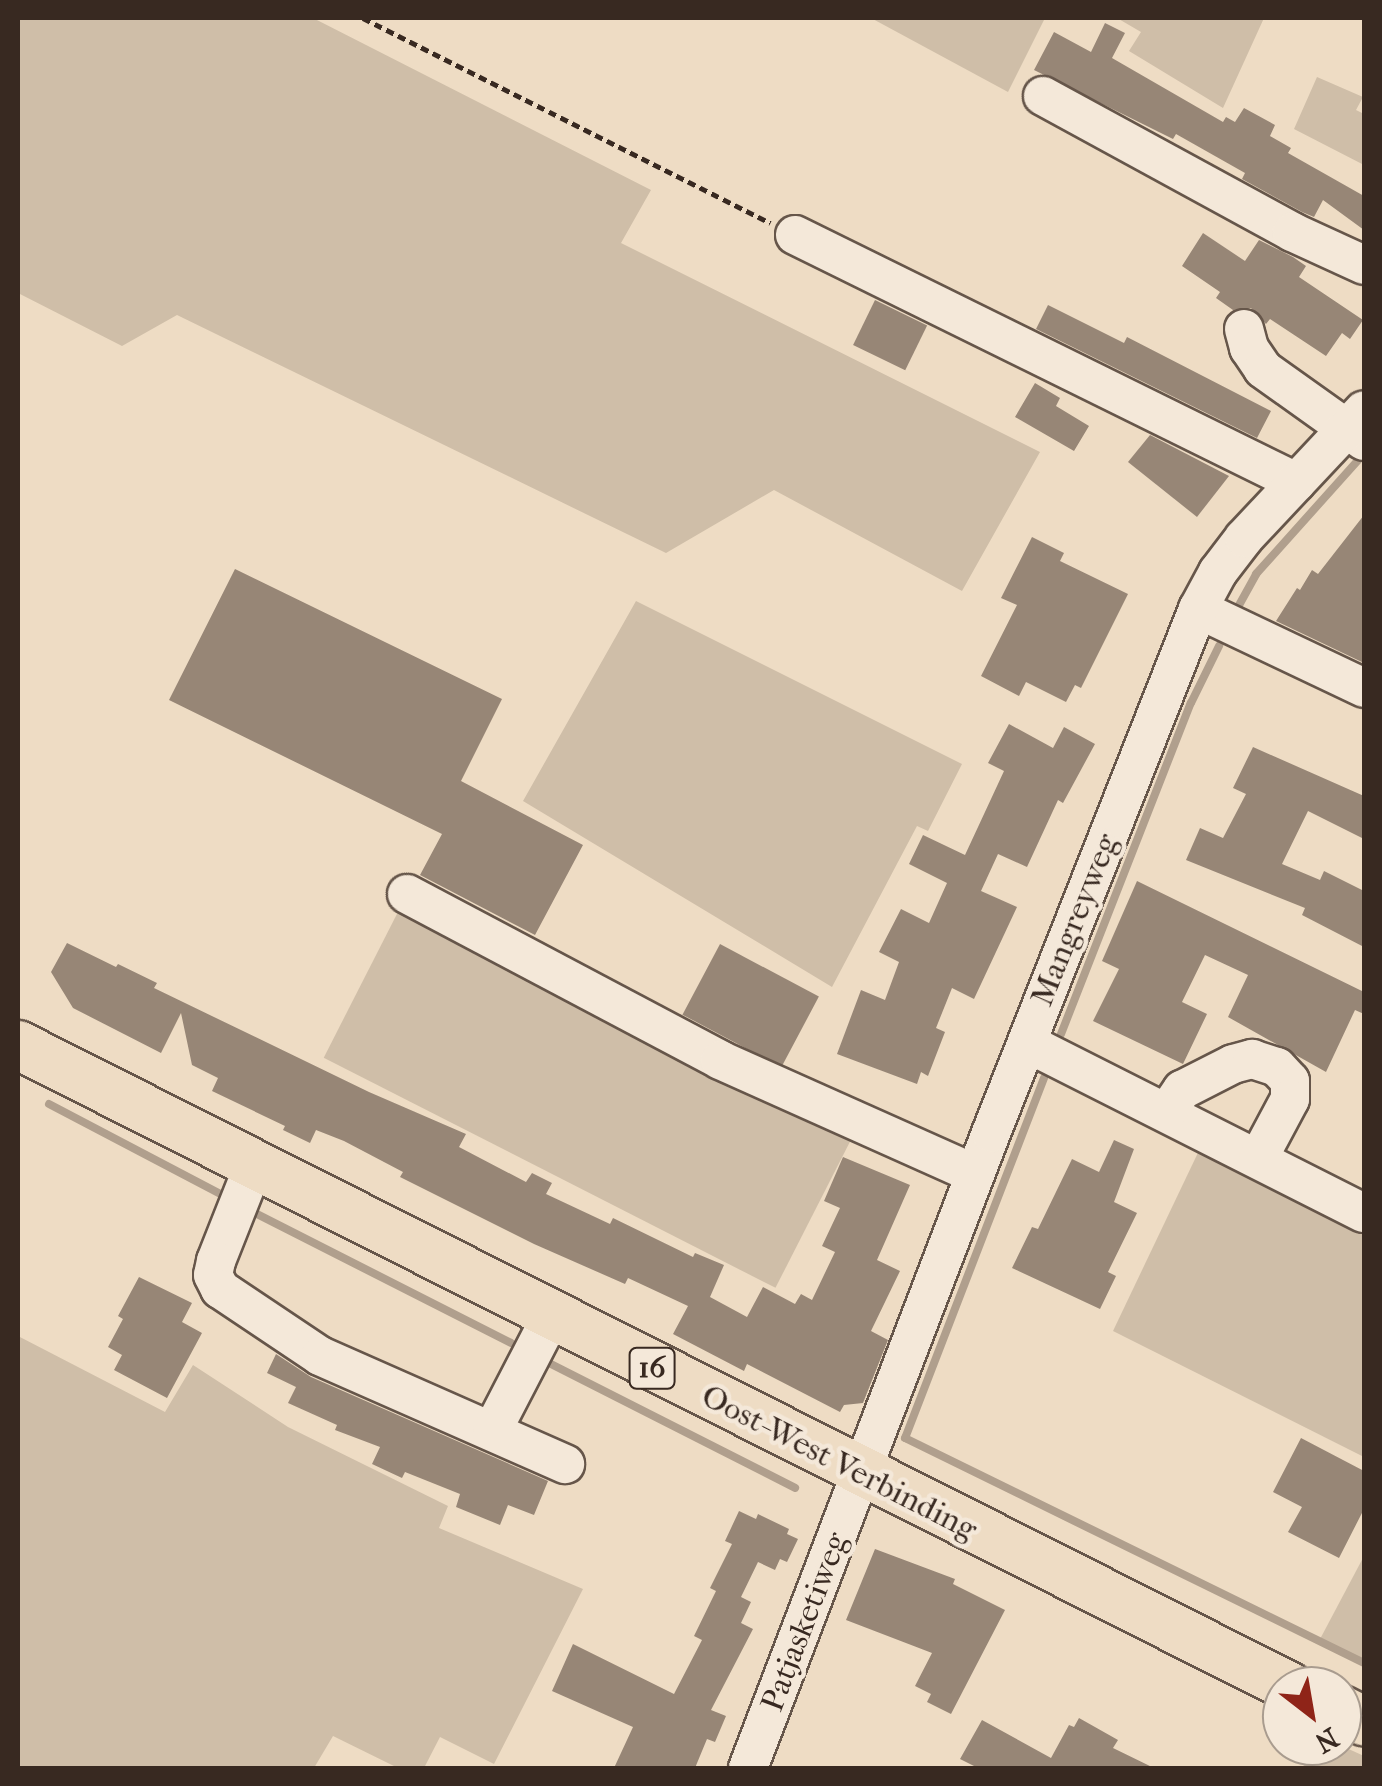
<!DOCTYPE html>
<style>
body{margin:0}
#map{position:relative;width:1382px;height:1786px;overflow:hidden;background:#eedcc4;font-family:"IM FELL French Canon",serif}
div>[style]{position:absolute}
.green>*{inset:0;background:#cfbea8;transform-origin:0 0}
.stream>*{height:8px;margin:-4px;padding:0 4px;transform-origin:4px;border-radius:4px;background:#b09f8d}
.building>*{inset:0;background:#978676;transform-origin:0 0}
.path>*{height:5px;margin-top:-2.5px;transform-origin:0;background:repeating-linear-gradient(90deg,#382921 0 8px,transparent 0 13px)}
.roads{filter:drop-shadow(2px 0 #66564a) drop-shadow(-2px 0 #66564a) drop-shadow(0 2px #66564a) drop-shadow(0 -2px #66564a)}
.minor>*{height:38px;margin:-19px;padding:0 19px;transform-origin:19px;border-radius:19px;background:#f4e8d9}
.major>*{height:48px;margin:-24px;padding:0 24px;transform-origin:24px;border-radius:24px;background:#eedcc4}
span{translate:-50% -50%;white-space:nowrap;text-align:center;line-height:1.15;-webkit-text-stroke:9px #f4e8d9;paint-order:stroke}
.shield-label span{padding:2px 8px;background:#f4e8d9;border:2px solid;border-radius:8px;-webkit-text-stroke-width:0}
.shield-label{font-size:30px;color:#382921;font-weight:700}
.street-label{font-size:32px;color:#382921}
.frame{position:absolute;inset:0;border:20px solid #382921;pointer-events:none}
.north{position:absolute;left:1262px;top:1666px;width:100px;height:100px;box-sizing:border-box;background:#f4e8d9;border:2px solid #a99c8f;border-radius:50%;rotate:149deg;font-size:28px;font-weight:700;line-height:40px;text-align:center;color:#382921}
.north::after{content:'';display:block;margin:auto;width:35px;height:45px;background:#8f2418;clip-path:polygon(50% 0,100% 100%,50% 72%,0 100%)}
</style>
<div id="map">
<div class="green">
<i style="clip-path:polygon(18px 18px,313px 18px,651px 190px,621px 243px,1040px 452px,962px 591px,774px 490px,666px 553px,177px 315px,122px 346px,18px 293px)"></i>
<i style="clip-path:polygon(871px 18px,1045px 18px,1008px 92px)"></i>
<i style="clip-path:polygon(1117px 18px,1264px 18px,1223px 108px,1129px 51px,1141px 32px)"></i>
<i style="clip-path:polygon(1317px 77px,1363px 97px,1356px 110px,1364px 114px,1364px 165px,1294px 129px)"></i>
<i style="clip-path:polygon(636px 601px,962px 764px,928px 831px,917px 826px,832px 987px,523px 801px)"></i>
<i style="left:400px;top:908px;width:507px;height:168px;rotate:27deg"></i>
<i style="clip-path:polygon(1205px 1138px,1364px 1218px,1364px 1457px,1113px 1331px)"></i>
<i style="clip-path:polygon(18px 1336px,165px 1412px,193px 1365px,288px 1427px,448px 1506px,439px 1528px,583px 1589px,494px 1764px,440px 1737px,424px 1768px,398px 1768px,333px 1736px,314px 1768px,18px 1768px)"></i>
<i style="clip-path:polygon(1364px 1556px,1364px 1663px,1319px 1641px)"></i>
<i style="clip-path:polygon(1317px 1746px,1342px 1746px,1364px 1756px,1364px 1768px,1302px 1768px)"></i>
</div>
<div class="stream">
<i style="left:1238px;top:607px;width:38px;rotate:-61deg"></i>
<i style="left:1256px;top:574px;width:159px;rotate:-48.1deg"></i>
<i style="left:1061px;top:1034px;width:356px;rotate:-68.6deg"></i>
<i style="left:1191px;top:703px;width:64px;rotate:-63.8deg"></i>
<i style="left:1044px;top:1078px;width:386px;rotate:111.1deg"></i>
<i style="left:905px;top:1438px;width:511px;rotate:26.11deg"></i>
<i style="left:49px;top:1104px;width:198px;rotate:27.7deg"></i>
<i style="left:247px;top:1209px;width:296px;rotate:26.9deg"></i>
<i style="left:549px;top:1363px;width:276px;rotate:26.9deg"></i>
</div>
<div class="building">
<i style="clip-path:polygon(1105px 23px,1125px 33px,1112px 58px,1223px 122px,1226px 117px,1235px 122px,1244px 108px,1275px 125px,1270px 136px,1291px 148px,1288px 153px,1364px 196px,1364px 230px,1323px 200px,1314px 217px,1302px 212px,1242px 179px,1245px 173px,1176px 134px,1173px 139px,1034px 70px,1054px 32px,1091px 52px)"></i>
<i style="clip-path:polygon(1203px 233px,1245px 261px,1259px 240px,1293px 257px,1306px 266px,1299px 277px,1363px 320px,1350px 339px,1342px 333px,1326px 356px,1270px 319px,1266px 324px,1251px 308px,1233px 310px,1216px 298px,1220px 292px,1182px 266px)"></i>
<i style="left:875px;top:300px;width:58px;height:50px;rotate:26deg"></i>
<i style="clip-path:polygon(1048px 305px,1124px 343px,1127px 337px,1271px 411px,1257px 438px,1036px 329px)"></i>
<i style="clip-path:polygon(1035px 383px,1060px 398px,1056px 406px,1089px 426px,1074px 451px,1015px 417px)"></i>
<i style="clip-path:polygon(1150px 435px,1229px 476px,1197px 517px,1128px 462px)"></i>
<i style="clip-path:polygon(1364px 515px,1364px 663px,1276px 621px,1297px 588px,1300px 590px,1312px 570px,1318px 574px)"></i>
<i style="clip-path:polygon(1032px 537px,1064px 553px,1060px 561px,1128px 594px,1081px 688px,1075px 685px,1066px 702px,1026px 682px,1019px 696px,981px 676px,1017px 605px,1001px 598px)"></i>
<i style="clip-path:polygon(235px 569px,502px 699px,461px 781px,583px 845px,535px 935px,420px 875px,442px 834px,169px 700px)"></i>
<i style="clip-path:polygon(1009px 724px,1053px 748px,1064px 727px,1095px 744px,1063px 803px,1058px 800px,1027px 867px,998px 854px,981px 891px,1017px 907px,974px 999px,952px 988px,936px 1028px,945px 1032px,928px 1076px,921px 1072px,917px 1084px,837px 1054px,861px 990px,885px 1000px,899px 962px,879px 952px,901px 909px,929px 923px,947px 883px,909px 864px,923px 835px,965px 855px,1004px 771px,988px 763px)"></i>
<i style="clip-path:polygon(1253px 747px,1364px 796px,1364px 839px,1308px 811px,1282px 864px,1320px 880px,1324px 871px,1364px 891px,1364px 947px,1302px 915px,1305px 908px,1186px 860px,1200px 828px,1223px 838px,1246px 794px,1233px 788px)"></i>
<i style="clip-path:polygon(1137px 881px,1364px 992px,1364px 1014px,1355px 1010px,1326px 1072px,1228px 1017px,1248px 975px,1205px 955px,1182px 1002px,1207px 1014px,1183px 1064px,1093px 1021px,1119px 969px,1102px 961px)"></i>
<i style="clip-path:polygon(67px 943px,116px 967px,118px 964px,157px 983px,154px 988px,369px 1092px,466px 1134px,459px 1147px,526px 1182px,532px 1173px,552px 1183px,546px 1194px,610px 1224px,613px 1218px,693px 1257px,695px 1253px,724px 1265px,710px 1297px,747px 1317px,763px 1287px,795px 1304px,801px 1294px,812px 1300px,835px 1252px,822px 1246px,840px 1208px,824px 1201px,843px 1157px,910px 1185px,877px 1260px,900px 1271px,871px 1331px,888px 1340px,863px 1403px,844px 1405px,840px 1412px,747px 1364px,744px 1371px,673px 1334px,688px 1306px,628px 1278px,625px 1284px,534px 1244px,400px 1177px,403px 1172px,344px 1141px,316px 1130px,310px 1143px,283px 1130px,285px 1126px,212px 1091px,218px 1078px,192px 1065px,181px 1013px,161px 1053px,73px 1008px,51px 972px)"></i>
<i style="left:720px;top:944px;width:112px;height:80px;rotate:28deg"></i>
<i style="clip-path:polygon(1114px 1140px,1134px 1149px,1114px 1202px,1137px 1213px,1108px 1272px,1116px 1276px,1100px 1309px,1012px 1268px,1032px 1227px,1038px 1229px,1072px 1159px,1099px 1172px)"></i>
<i style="clip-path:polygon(139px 1277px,192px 1303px,182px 1322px,202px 1333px,167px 1398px,114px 1370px,122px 1355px,108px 1347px,123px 1319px,118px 1316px)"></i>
<i style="clip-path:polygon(276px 1354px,311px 1377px,548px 1481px,534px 1515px,508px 1505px,500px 1525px,456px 1507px,460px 1494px,405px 1472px,402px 1478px,372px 1464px,380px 1447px,335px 1430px,337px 1425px,288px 1403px,296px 1387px,267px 1373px)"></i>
<i style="clip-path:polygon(1301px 1438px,1364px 1471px,1364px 1509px,1339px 1558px,1288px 1532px,1302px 1507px,1273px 1492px)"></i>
<i style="clip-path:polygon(739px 1511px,756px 1519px,758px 1514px,789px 1529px,787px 1534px,798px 1539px,787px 1562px,780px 1559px,775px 1570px,758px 1562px,741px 1597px,751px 1602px,741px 1623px,753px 1629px,711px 1710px,726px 1716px,715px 1742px,707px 1739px,695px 1768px,614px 1768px,633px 1727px,552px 1691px,573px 1644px,674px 1694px,702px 1640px,694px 1636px,716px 1591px,710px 1588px,732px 1544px,725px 1541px)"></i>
<i style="clip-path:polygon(875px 1549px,955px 1579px,953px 1584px,1005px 1610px,951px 1714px,927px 1702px,931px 1694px,915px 1686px,932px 1653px,846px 1620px)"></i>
<i style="clip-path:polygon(1079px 1718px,1118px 1740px,1113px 1748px,1154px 1768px,978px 1768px,960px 1759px,982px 1720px,1051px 1758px,1069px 1725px,1074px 1727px)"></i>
</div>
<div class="path">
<i style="left:363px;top:18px;width:456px;rotate:26.7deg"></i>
</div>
<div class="roads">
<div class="minor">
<i style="left:1043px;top:96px;width:284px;rotate:28.6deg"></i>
<i style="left:1292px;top:232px;width:79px;rotate:24.6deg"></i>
<i style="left:795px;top:235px;width:559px;rotate:26.24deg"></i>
<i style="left:1244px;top:329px;width:20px;rotate:75deg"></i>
<i style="left:1249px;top:348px;width:25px;rotate:56deg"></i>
<i style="left:1263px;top:369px;width:124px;rotate:35.5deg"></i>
<i style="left:1198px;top:609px;width:184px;rotate:25.4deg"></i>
<i style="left:407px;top:894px;width:354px;rotate:27.9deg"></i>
<i style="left:720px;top:1060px;width:279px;rotate:24.1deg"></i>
<i style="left:1027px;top:1043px;width:377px;rotate:26.8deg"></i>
<i style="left:1167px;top:1112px;width:27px;rotate:-56deg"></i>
<i style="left:1182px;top:1090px;width:57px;rotate:-27deg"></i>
<i style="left:1233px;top:1064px;width:20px;rotate:-15deg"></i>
<i style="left:1252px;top:1059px;width:26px;rotate:18deg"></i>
<i style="left:1277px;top:1067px;width:19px;rotate:47deg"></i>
<i style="left:1290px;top:1081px;width:18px;rotate:90deg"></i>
<i style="left:1290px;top:1099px;width:68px;rotate:118.1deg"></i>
<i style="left:254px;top:1165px;width:103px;rotate:111.6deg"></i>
<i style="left:216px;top:1261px;width:14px;rotate:102deg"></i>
<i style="left:213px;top:1275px;width:16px;rotate:63deg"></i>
<i style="left:220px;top:1289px;width:120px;rotate:33.8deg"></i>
<i style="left:320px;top:1356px;width:268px;rotate:23.8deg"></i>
<i style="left:492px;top:1431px;width:128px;rotate:-62.6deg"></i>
<i style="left:748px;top:1768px;width:680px;rotate:-69.06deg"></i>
<i style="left:991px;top:1133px;width:563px;rotate:-68.44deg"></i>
<i style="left:1198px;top:609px;width:42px;rotate:-61.6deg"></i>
<i style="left:1218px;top:572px;width:43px;rotate:-52.6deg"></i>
<i style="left:1244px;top:538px;width:175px;rotate:-46.8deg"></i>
</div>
<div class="major">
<i style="left:18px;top:1045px;width:1423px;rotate:26.78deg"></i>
<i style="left:1342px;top:1710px;width:25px;rotate:27deg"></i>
</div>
</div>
<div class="shield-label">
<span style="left:652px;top:1368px">16</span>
</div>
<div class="street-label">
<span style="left:1075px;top:920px;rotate:-68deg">Mangreyweg</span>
<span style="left:839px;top:1463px;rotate:27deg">Oost-West Verbinding</span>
<span style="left:805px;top:1622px;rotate:-69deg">Patjasketiweg</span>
</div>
<div class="frame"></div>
<div class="north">N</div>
</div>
